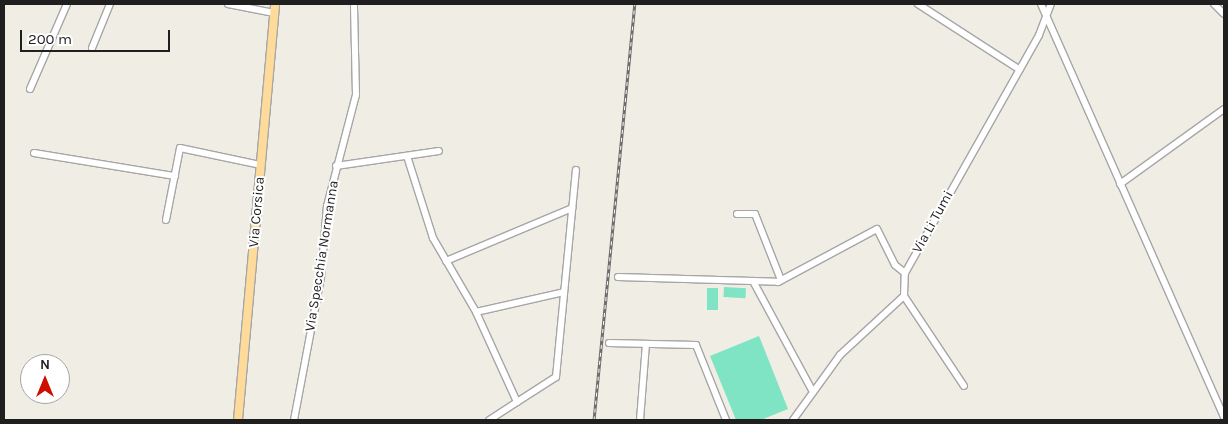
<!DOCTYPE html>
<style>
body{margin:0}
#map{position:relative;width:1228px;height:424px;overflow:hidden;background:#f0ede5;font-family:Karla,sans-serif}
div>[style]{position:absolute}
.pitch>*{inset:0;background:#7ee4c4;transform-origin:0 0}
.roads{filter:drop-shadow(1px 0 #a6a6a6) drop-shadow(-1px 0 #a6a6a6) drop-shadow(0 1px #a6a6a6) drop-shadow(0 -1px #a6a6a6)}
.minor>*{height:6px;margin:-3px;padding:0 3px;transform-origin:3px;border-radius:3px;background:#fff}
.major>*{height:8px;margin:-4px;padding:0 4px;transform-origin:4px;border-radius:4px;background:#ffdb9b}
.rail>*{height:3px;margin-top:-1.5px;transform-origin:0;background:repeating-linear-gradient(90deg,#fff 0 4px,#6d6d6d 0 8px);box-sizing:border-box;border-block:1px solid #6d6d6d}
span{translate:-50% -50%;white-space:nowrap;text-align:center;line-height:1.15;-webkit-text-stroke:4px #fff;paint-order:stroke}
.street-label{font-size:14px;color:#1f1f1f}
.frame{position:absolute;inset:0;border:5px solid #1f1f1f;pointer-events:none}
.north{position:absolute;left:20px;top:354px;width:50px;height:50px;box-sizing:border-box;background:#fff;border:1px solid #a5a5a5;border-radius:50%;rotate:0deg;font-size:14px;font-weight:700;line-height:20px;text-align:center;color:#1f1f1f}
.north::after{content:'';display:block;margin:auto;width:18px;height:22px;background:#ce0f00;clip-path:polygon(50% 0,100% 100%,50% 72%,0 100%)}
.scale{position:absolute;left:20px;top:30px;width:150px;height:22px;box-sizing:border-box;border:2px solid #1f1f1f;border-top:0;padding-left:6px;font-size:15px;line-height:18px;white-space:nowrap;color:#1f1f1f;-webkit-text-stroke:4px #fff;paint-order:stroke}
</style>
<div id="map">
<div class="pitch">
<i style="left:724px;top:287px;width:22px;height:10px;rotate:3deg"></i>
<i style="left:707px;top:288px;width:11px;height:22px"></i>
<i style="clip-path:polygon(759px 336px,788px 409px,761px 420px,736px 420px,710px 356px)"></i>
</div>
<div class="roads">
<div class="minor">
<i style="left:228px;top:4px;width:47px;rotate:11.1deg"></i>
<i style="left:918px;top:4px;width:121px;rotate:32.9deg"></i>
<i style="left:1041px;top:4px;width:452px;rotate:66.1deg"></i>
<i style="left:1214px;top:4px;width:14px;rotate:45deg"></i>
<i style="left:92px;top:48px;width:48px;rotate:-67.8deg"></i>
<i style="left:30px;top:89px;width:93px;rotate:-66.5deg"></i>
<i style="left:34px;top:153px;width:143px;rotate:9.3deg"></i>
<i style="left:407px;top:156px;width:86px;rotate:72.4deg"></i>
<i style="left:433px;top:238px;width:86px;rotate:59.8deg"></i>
<i style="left:476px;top:312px;width:99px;rotate:65.5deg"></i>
<i style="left:517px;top:402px;width:33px;rotate:147deg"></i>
<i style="left:336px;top:166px;width:104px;rotate:-8.3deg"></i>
<i style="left:1120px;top:184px;width:128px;rotate:-35.8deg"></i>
<i style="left:737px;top:214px;width:18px"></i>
<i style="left:755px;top:214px;width:71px;rotate:68.5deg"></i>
<i style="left:166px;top:220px;width:73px;rotate:-79deg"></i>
<i style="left:180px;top:148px;width:83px;rotate:11.9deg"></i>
<i style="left:446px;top:261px;width:137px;rotate:-22.8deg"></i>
<i style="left:618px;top:277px;width:135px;rotate:1.7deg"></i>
<i style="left:753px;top:281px;width:126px;rotate:61.6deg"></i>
<i style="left:753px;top:281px;width:25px;rotate:2deg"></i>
<i style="left:778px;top:282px;width:112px;rotate:-28.2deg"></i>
<i style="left:877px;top:229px;width:40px;rotate:63.4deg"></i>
<i style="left:895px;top:265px;width:13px;rotate:39deg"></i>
<i style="left:904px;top:296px;width:108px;rotate:56.3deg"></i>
<i style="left:476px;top:312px;width:90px;rotate:-12.8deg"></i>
<i style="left:609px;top:343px;width:87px;rotate:1.3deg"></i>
<i style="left:696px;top:345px;width:81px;rotate:68.2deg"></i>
<i style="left:517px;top:402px;width:46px;rotate:-32.7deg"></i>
<i style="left:556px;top:377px;width:208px;rotate:-84.5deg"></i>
<i style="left:294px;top:420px;width:146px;rotate:-79.3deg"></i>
<i style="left:321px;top:277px;width:71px;rotate:-85.2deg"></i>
<i style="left:327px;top:206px;width:115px;rotate:-75.4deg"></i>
<i style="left:356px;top:95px;width:91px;rotate:-91.3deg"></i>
<i style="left:640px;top:420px;width:76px;rotate:-85.5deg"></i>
<i style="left:793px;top:420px;width:80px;rotate:-54.1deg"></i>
<i style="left:840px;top:355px;width:87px;rotate:-42.7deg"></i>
<i style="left:904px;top:296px;width:23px;rotate:-88deg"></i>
<i style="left:905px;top:273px;width:273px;rotate:-60.6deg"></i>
<i style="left:1039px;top:35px;width:33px;rotate:-69deg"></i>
</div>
<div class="major">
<i style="left:238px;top:420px;width:418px;rotate:-84.9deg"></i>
</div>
</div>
<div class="rail">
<i style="left:594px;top:420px;width:418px;rotate:-84.4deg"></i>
</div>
<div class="street-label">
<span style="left:257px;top:212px;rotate:-85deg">Via Corsica</span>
<span style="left:933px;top:222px;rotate:-61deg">Via Li Tumi</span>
<span style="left:322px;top:256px;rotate:-81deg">Via Specchia Normanna</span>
</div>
<div class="frame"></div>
<div class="north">N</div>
<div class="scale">200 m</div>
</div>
